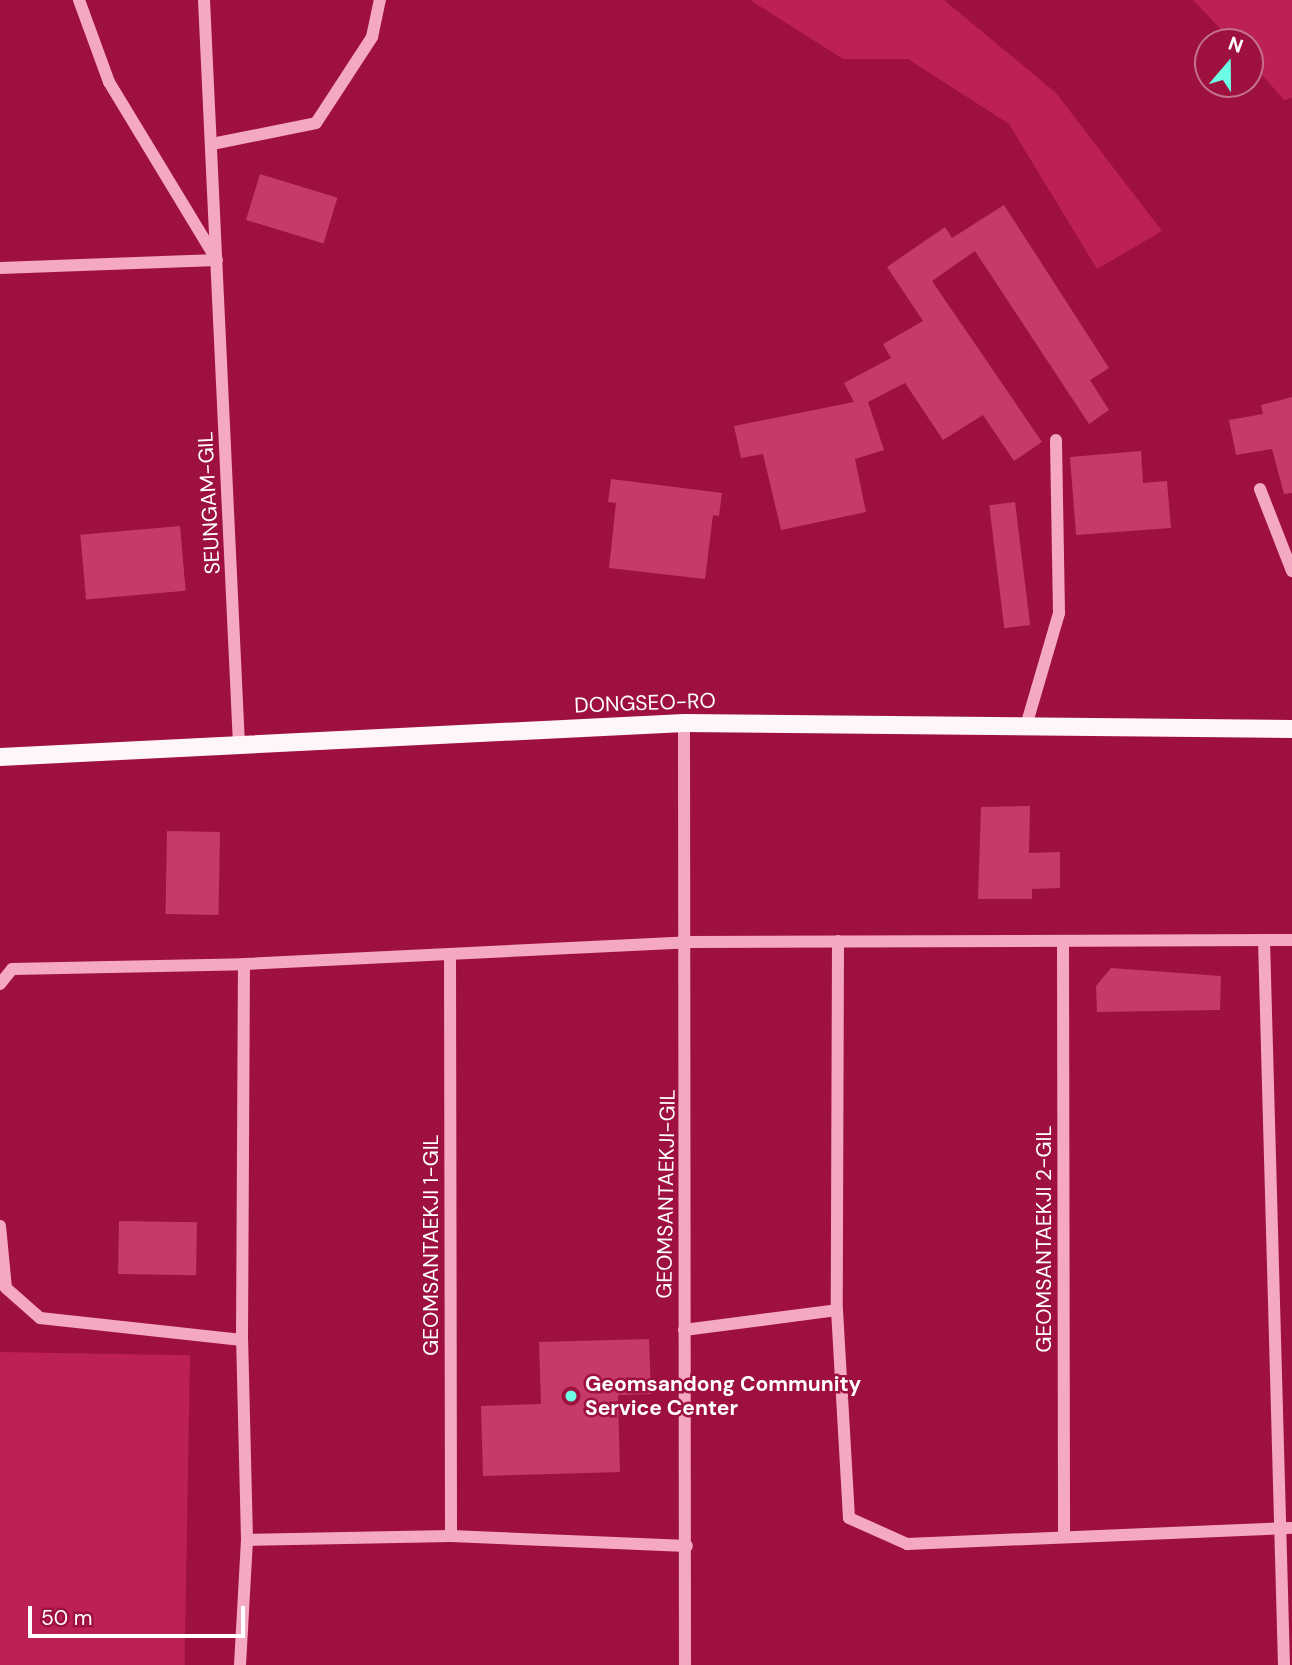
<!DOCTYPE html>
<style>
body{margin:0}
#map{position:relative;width:1292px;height:1665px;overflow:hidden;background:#9e113f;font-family:"DM Sans",sans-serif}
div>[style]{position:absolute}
.green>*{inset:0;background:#bc2055;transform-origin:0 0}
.building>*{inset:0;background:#c53a69;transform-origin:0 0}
.minor>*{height:12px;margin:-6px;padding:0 6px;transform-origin:6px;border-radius:6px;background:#f5a8c2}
.major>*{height:18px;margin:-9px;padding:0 9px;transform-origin:9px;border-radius:9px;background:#fff6f8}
.dots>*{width:19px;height:19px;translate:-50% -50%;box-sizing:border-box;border:4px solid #9e113f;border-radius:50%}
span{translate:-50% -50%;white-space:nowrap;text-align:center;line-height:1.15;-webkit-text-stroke:5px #9e113f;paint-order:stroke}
.street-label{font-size:21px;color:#fff}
.poi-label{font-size:21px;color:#fff;font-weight:700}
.left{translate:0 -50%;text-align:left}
.north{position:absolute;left:1194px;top:28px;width:70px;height:70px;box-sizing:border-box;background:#9e113f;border:2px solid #c5708c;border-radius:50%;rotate:20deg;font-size:19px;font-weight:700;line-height:28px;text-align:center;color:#fff}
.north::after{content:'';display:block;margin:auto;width:24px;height:32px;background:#6cffe5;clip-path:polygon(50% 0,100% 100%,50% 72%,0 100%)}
.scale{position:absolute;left:28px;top:1606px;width:217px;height:32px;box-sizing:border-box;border:4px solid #fff;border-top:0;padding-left:9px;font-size:21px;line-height:24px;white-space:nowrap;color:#fff;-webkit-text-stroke:5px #9e113f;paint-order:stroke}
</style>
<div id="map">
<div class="green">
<i style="clip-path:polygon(750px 0,944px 0,1056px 93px,1162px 231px,1097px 269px,1009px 124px,908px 59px,843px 59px)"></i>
<i style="clip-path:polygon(1193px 0,1292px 0,1292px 98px,1284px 100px,1250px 61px,1250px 42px,1233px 42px)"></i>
<i style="left:0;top:1352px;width:190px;height:313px;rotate:1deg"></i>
</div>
<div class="building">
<i style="left:260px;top:174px;width:81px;height:48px;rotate:17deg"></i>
<i style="clip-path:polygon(1004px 205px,1109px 368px,1090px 380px,1109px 410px,1089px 424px,975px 251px,932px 281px,1042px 442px,1014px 461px,983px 415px,943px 440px,905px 383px,868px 402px,884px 450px,855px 459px,866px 512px,781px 530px,763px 454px,741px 458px,734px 426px,854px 402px,844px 383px,891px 358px,883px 344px,923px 321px,887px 267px,945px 227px,952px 238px)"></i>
<i style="clip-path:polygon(1292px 397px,1292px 493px,1284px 494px,1272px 449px,1236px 455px,1229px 420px,1263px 414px,1261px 405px)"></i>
<i style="clip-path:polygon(1141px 451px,1143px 483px,1167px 481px,1171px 528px,1076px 535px,1070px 457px)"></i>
<i style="clip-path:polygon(611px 479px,722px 493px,719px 516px,713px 515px,705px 579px,609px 568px,616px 503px,608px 502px)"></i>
<i style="left:1015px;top:502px;width:124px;height:26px;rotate:83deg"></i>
<i style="left:180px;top:526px;width:65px;height:100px;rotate:85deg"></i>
<i style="clip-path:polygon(1030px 806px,1029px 853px,1060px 852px,1060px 888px,1032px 889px,1032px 899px,978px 899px,981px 807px)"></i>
<i style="left:167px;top:831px;width:53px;height:83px;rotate:1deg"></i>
<i style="clip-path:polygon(1111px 968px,1221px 976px,1220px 1010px,1097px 1012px,1096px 986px)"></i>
<i style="left:119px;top:1221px;width:78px;height:53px;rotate:1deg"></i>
<i style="clip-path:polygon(649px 1339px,651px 1394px,618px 1395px,620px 1472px,483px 1476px,481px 1406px,541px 1404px,539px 1342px)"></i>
</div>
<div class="minor">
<i style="left:79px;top:0;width:87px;rotate:69.9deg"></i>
<i style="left:109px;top:82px;width:205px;rotate:58.8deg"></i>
<i style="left:204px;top:0;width:746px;rotate:87.31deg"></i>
<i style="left:212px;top:144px;width:106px;rotate:-11.4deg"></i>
<i style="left:316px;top:123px;width:103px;rotate:-56.9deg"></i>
<i style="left:372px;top:37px;width:38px;rotate:-78deg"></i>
<i style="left:0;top:268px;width:217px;rotate:-2.1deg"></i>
<i style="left:1260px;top:489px;width:88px;rotate:68.7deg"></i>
<i style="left:684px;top:723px;width:942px;rotate:89.94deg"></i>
<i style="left:1026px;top:726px;width:118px;rotate:-73.7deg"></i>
<i style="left:1059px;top:613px;width:173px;rotate:-91deg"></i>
<i style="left:1264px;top:940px;width:725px;rotate:88.42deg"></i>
<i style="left:838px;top:941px;width:369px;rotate:90.2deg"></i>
<i style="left:837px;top:1310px;width:208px;rotate:86.7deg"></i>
<i style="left:849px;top:1518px;width:64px;rotate:24.1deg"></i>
<i style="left:907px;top:1544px;width:385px;rotate:-2.4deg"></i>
<i style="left:1063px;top:941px;width:595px;rotate:89.9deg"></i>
<i style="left:450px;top:954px;width:582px;rotate:89.9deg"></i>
<i style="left:0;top:984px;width:19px;rotate:-51deg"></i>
<i style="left:12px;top:969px;width:232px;rotate:-1.2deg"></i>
<i style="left:244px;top:964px;width:445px;rotate:-2.8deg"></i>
<i style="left:688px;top:942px;width:604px;rotate:-0.19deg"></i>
<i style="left:0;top:1226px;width:62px;rotate:84.5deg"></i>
<i style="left:6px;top:1288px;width:45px;rotate:41.4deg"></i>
<i style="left:40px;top:1318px;width:203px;rotate:6.2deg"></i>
<i style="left:684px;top:1330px;width:154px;rotate:-7.4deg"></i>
<i style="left:247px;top:1540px;width:204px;rotate:-1.1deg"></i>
<i style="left:451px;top:1536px;width:236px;rotate:2.4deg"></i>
<i style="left:240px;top:1665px;width:125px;rotate:-86.8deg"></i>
<i style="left:247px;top:1540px;width:200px;rotate:-91.4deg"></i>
<i style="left:242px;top:1340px;width:376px;rotate:-89.7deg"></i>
</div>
<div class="major">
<i style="left:0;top:757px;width:685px;rotate:-2.85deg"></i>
<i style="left:684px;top:723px;width:608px;rotate:0.57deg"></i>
</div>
<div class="dots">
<i style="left:571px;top:1396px;background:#6cffe5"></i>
</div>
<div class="street-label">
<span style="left:209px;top:503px;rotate:-93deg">SEUNGAM-GIL</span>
<span style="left:645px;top:703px;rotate:-2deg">DONGSEO-RO</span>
<span style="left:666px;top:1194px;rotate:-89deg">GEOMSANTAEKJI-GIL</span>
<span style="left:1044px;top:1239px;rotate:-90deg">GEOMSANTAEKJI 2-GIL</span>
<span style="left:431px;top:1245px;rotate:-90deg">GEOMSANTAEKJI 1-GIL</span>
</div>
<div class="poi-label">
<span class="left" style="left:585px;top:1396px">Geomsandong Community<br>Service Center</span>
</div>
<div class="north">N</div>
<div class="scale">50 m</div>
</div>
